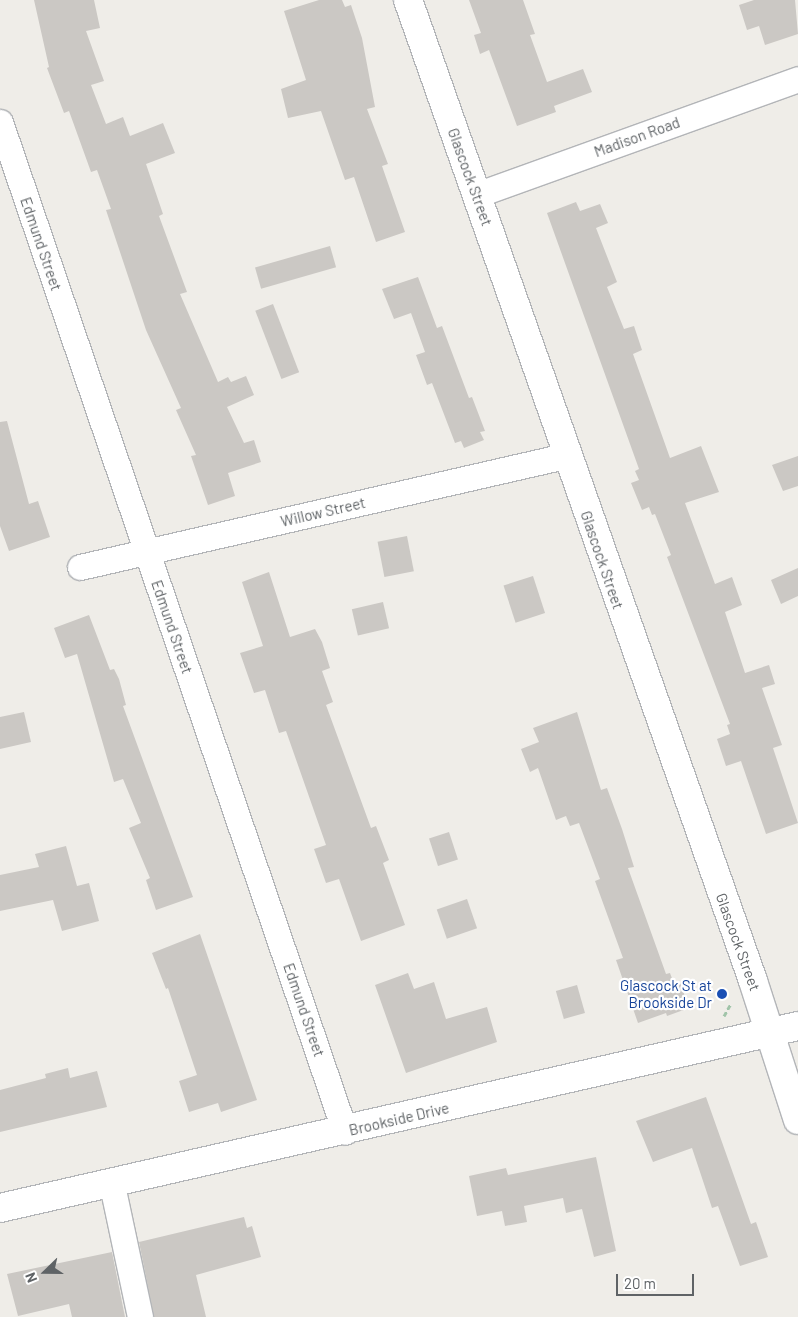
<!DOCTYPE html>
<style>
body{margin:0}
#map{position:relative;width:798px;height:1317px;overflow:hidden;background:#efede8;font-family:Barlow,sans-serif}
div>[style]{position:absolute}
.building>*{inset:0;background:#cbc8c4;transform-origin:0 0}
.path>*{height:3px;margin-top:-1.5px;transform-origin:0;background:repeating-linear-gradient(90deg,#a1c4a9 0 5px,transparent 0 7.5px)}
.roads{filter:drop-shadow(1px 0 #b3b5b8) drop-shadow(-1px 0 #b3b5b8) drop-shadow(0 1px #b3b5b8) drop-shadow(0 -1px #b3b5b8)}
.street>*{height:25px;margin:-12.5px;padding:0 12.5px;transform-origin:12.5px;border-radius:12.5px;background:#fff}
.secondary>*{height:28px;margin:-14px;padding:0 14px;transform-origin:14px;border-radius:14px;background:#fff}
.dots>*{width:14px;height:14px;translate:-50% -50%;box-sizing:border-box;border:2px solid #fff;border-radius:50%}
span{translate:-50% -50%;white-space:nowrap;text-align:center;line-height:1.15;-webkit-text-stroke:4.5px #fff;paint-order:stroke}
.street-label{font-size:15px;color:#5f6366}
.transit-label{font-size:15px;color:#164399}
.right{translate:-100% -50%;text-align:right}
.north{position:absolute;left:20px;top:1247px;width:50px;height:50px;-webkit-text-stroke:4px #fff;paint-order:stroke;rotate:248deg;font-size:14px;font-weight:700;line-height:20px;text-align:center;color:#5f6366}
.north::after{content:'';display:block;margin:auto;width:18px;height:22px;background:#5f6366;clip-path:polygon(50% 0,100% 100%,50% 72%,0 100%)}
.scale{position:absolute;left:616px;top:1274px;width:78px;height:22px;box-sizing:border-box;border:2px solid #5f6366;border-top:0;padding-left:6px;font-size:15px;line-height:18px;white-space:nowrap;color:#5f6366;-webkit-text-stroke:4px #fff;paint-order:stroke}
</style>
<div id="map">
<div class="building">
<i style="clip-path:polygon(34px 0,94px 0,100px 28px,86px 31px,104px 81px,91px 85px,106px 124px,123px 117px,130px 136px,163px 123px,175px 153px,146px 164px,163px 214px,159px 216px,187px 292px,180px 294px,218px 382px,228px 377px,231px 382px,246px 376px,254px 395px,227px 407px,244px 443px,254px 440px,261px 462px,228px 473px,235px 496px,208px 505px,191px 456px,196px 455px,176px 410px,181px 408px,146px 330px,106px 210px,111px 209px,97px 170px,91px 172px,69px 111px,64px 113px,47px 68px,49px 67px)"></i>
<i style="clip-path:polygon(319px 0,342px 0,345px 7px,351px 5px,362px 38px,375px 107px,367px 109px,388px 164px,382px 166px,405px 232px,376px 242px,354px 177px,345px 180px,321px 111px,288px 118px,281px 89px,306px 80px,284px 11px)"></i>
<i style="clip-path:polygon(469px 0,523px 0,535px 34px,530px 35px,547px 82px,583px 69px,592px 92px,554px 106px,556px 112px,517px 126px,489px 50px,480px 54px,474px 35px,481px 33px)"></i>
<i style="clip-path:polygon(754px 0,795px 0,798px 34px,765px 45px,759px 26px,747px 30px,739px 5px)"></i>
<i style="clip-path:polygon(576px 202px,580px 211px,600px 204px,608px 223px,596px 228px,617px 282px,607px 287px,624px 329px,634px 326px,642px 350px,633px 354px,670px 458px,701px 446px,719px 492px,685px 503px,715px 584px,732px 577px,742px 605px,725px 612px,745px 673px,769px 665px,775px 684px,762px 688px,782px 745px,773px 748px,798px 823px,766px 834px,741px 761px,726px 766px,717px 739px,730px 734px,727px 725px,730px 724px,667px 557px,671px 555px,655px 514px,652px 515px,649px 507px,642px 510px,631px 483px,639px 480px,635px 471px,639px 469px,547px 213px)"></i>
<i style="left:330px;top:246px;width:22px;height:78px;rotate:74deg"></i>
<i style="clip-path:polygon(418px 277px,437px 328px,442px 326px,469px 398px,472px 397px,485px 431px,480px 432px,484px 440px,464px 448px,461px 441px,455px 443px,432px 383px,427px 385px,416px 355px,425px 352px,411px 313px,394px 319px,382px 289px)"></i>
<i style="left:273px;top:304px;width:73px;height:19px;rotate:69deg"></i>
<i style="clip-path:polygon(7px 421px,29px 504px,38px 501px,50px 537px,9px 551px,0 526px,0 422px)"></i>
<i style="clip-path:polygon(798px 456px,798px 486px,783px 491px,772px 465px)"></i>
<i style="left:407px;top:536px;width:36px;height:30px;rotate:79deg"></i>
<i style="clip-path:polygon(798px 568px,798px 596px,781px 604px,771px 580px)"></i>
<i style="clip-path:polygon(269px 572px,290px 637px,315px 629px,322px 642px,330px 668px,322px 671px,333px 702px,326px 705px,371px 828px,376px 826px,389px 860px,383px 863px,405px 925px,361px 941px,339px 879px,326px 883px,314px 849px,326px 845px,286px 731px,279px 733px,265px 690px,254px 693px,240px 653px,263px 646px,242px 582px)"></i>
<i style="left:533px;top:576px;width:39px;height:31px;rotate:72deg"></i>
<i style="left:383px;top:602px;width:27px;height:32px;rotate:77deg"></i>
<i style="clip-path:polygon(89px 615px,110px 670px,114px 669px,119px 679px,126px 705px,123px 706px,193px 897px,156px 910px,146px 880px,150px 878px,129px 828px,141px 823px,123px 779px,114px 782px,77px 654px,65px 658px,54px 628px)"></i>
<i style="clip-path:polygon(24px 712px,31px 742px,0 749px,0 717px)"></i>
<i style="clip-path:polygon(577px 712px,601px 790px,607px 788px,622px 829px,634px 867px,628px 868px,666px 974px,670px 973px,674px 984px,680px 982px,689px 1008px,667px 1016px,666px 1013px,638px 1023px,616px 960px,623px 958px,595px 881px,600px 879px,579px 823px,570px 826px,566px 816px,556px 820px,538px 768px,530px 772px,521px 749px,539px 742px,533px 728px)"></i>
<i style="left:449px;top:832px;width:29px;height:21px;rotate:72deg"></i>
<i style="clip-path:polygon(66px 846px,77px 886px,89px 883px,99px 921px,62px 931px,53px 900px,0 911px,0 875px,39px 867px,35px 854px)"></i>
<i style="left:467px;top:899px;width:31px;height:32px;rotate:71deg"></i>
<i style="clip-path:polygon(200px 934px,257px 1100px,221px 1112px,218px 1103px,189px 1112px,179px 1081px,197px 1075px,168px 988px,166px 989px,152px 953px)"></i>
<i style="clip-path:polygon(408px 973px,414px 989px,434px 982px,446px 1019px,487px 1007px,497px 1042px,406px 1073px,375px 985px)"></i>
<i style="left:577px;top:985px;width:29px;height:22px;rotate:74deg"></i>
<i style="clip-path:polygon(68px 1068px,70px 1078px,97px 1071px,107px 1107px,0 1132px,0 1090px,46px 1078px,45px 1074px)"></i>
<i style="clip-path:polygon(706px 1097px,751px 1224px,756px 1222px,768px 1257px,740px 1266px,718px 1206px,712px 1208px,692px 1148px,653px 1162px,636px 1121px)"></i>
<i style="clip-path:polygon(596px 1157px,616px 1251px,594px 1257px,582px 1209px,566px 1213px,563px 1198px,524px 1206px,527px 1222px,505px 1226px,502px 1211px,477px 1216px,469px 1176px,506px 1168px,508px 1175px)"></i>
<i style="clip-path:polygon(244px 1217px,247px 1228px,252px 1226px,261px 1257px,196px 1275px,206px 1317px,154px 1317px,139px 1242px)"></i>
<i style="clip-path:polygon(112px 1252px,125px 1317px,72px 1317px,69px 1304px,18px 1316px,7px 1274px)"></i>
</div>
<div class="path">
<i style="left:724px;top:1016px;width:13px;rotate:-61deg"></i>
</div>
<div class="roads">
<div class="street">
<i style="left:0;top:122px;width:1067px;rotate:71.14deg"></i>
<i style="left:476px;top:195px;width:342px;rotate:-19.8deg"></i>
<i style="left:80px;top:567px;width:499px;rotate:-12.9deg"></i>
<i style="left:112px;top:1185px;width:135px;rotate:78deg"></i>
</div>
<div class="secondary">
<i style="left:408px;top:0;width:1040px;rotate:70.62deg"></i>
<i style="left:753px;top:981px;width:146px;rotate:72.1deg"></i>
<i style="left:0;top:1208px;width:818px;rotate:-12.85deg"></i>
</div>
</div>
<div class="dots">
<i style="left:722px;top:994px;background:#1a4fb4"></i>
</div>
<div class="street-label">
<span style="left:637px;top:137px;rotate:-20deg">Madison Road</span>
<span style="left:470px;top:177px;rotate:70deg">Glascock Street</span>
<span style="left:41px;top:244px;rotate:71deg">Edmund Street</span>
<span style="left:323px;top:512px;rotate:-13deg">Willow Street</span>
<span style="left:602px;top:560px;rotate:71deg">Glascock Street</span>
<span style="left:172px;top:627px;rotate:71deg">Edmund Street</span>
<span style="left:738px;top:942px;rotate:70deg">Glascock Street</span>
<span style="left:304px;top:1010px;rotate:71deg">Edmund Street</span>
<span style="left:399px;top:1119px;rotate:-13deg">Brookside Drive</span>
</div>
<div class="transit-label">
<span class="right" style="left:712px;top:994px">Glascock St at<br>Brookside Dr</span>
</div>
<div class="north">N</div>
<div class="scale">20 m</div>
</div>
